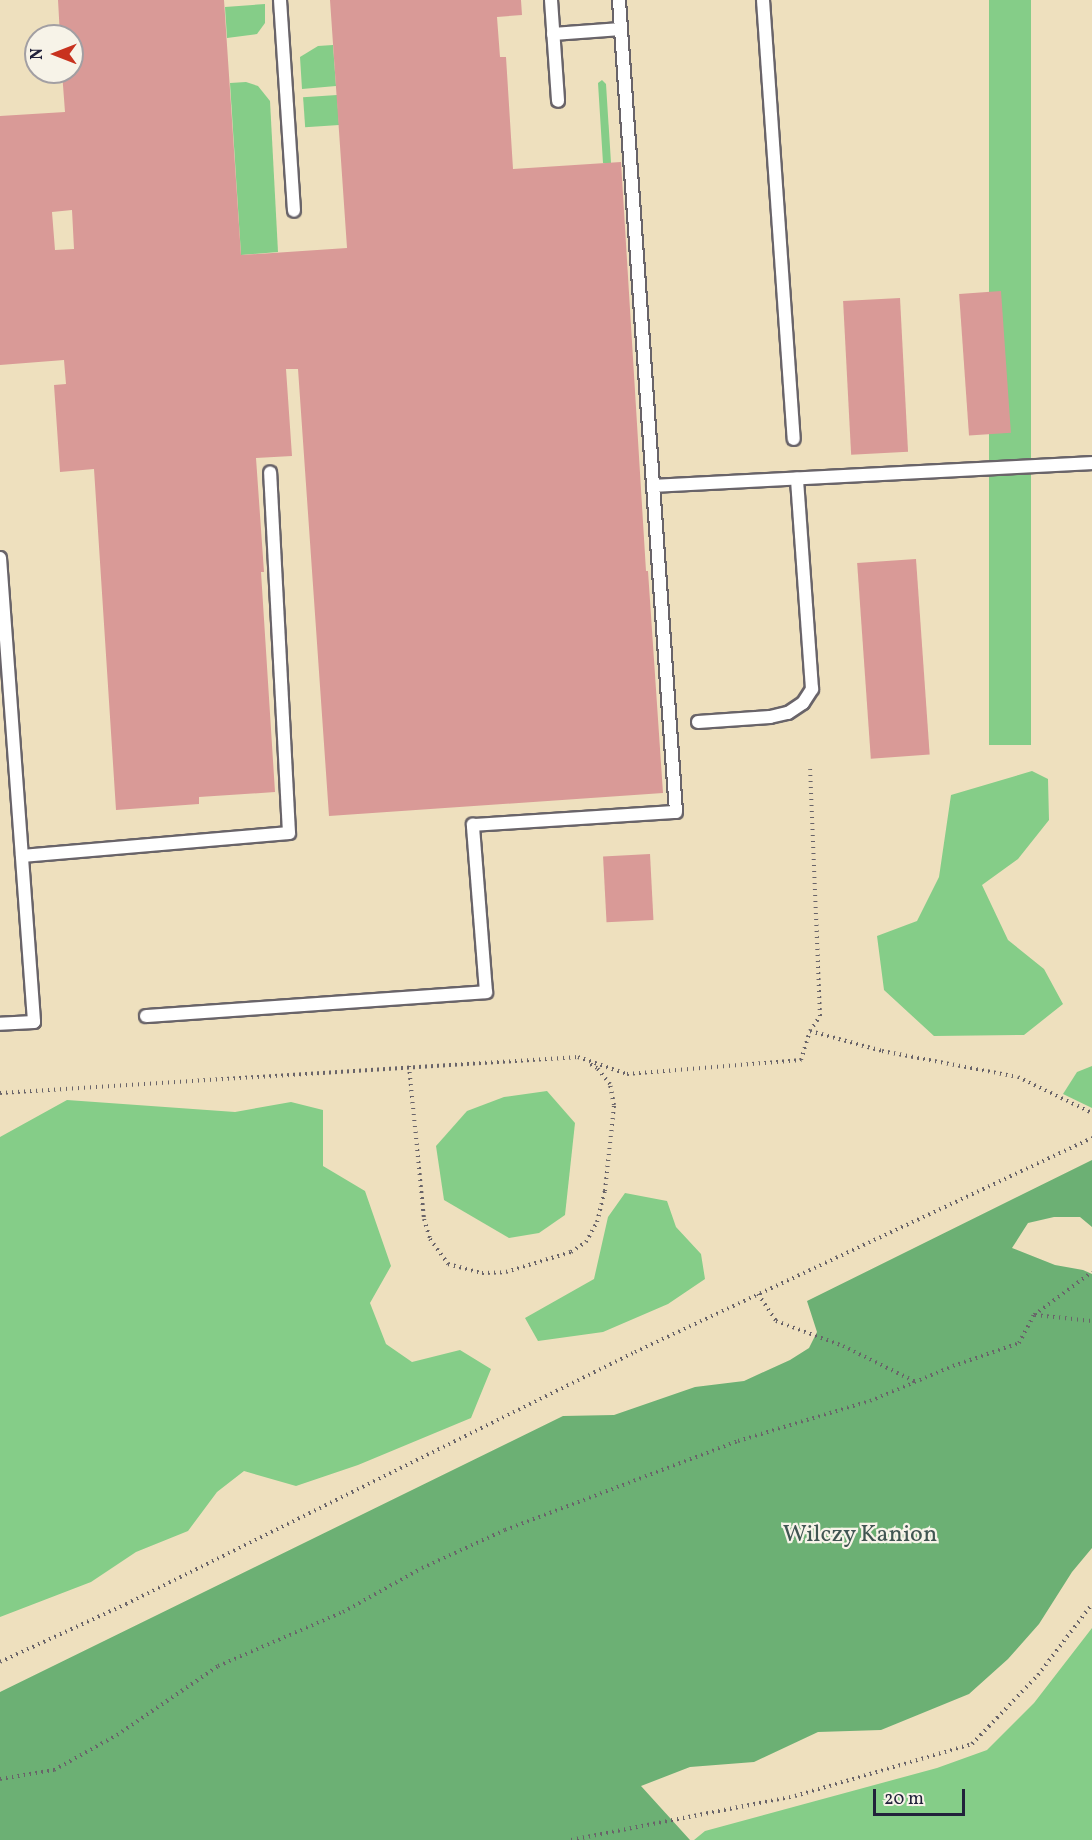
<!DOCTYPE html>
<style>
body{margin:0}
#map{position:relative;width:1092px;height:1840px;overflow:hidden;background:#eee0be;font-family:Vollkorn,serif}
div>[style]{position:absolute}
.green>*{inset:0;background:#85cd88;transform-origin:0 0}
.forest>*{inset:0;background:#6cb074}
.building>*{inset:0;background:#d99a97;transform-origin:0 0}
.path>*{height:4px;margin-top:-2px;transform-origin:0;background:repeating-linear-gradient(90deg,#696469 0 1.5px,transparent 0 6px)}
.roads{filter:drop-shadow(2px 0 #696469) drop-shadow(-2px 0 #696469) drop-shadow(0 2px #696469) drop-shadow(0 -2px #696469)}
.service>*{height:12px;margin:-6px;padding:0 6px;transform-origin:6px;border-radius:6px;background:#fff}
span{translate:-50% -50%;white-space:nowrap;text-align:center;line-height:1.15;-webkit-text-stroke:4.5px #f7f3e8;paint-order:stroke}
.park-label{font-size:24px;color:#405552}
.north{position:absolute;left:24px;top:24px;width:60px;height:60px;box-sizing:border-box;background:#f7f3e8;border:2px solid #a29fa3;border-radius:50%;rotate:270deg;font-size:16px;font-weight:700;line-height:24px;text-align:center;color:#22223b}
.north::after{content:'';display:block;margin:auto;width:21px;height:27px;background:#c8321e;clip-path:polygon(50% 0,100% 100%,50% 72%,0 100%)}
.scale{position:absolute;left:873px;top:1789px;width:92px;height:27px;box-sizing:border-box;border:3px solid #22223b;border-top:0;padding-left:8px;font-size:18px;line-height:21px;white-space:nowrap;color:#22223b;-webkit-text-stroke:4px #f7f3e8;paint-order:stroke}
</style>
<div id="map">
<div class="green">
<i style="left:989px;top:0;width:42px;height:745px"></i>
<i style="clip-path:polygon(265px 4px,265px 23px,257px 34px,227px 38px,225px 7px)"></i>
<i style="clip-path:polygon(333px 45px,336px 86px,302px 89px,300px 57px,318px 46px)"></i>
<i style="clip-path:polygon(602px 80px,606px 84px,611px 163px,603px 163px,598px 83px)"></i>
<i style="clip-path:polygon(246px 82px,258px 86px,270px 101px,278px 252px,241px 255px,230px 83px)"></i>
<i style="left:337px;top:95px;width:30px;height:34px;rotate:86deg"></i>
<i style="clip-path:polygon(1032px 771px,1048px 779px,1049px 820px,1018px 859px,982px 885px,1008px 940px,1044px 969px,1063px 1004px,1024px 1035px,934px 1036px,884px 990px,877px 936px,917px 921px,939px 877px,951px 795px)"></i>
<i style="clip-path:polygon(1092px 1066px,1092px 1108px,1063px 1094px,1077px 1072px)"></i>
<i style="clip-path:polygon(547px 1091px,575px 1123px,565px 1215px,539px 1233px,509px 1238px,444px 1200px,436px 1146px,467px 1111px,504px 1097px)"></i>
<i style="clip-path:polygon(67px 1100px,235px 1112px,291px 1102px,323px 1110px,323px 1166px,365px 1191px,391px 1266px,370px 1303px,386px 1344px,412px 1362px,460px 1350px,491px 1369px,471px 1418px,358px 1465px,296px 1486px,244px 1471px,217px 1492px,188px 1531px,136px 1552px,91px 1582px,0 1617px,0 1137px)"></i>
<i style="clip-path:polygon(625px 1193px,667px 1201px,676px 1227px,701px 1254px,705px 1279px,668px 1304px,603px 1332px,538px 1341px,525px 1318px,594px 1279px,608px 1217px)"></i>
<i style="clip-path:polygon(1092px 1628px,1092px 1840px,694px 1840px,705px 1831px,937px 1768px,987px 1750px,1034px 1703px)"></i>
</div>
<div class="forest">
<i style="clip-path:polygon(1092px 1160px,1092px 1227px,1080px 1217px,1054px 1217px,1028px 1223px,1012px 1248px,1055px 1265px,1083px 1270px,1092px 1274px,1092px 1548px,1072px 1572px,1039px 1624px,1008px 1659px,969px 1694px,881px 1730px,818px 1732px,754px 1762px,690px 1767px,641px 1786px,690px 1840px,0 1840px,0 1692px,563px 1416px,614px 1415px,695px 1387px,744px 1381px,790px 1360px,809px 1348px,817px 1332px,807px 1301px)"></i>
</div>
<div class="building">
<i style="clip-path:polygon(evenodd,58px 0,224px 0,241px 255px,347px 248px,330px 0,521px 0,522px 15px,497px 17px,500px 57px,506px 57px,513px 169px,621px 162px,646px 571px,648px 571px,663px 793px,329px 816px,298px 369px,286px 369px,292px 456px,256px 458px,264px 572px,261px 572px,275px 792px,199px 797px,199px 804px,116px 810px,94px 469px,60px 472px,54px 385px,66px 384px,64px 360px,0 365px,0 116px,65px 112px,62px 72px,72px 72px,72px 36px,60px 36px,58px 0,72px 210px,74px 249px,55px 250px,52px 212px,72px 210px)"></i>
<i style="left:1001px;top:291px;width:142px;height:42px;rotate:86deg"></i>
<i style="left:900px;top:298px;width:154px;height:57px;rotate:87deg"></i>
<i style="left:916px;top:559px;width:196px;height:59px;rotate:86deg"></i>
<i style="left:650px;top:854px;width:66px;height:47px;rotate:87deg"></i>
</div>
<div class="path">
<i style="left:810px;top:1031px;width:75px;rotate:15.5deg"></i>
<i style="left:882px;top:1051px;width:138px;rotate:10.8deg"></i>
<i style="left:1018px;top:1077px;width:82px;rotate:25.9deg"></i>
<i style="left:409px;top:1066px;width:154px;rotate:84.4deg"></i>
<i style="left:424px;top:1219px;width:21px;rotate:73deg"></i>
<i style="left:430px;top:1239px;width:31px;rotate:54deg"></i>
<i style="left:448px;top:1264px;width:35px;rotate:15deg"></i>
<i style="left:482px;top:1273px;width:24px;rotate:-2deg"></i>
<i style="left:506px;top:1272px;width:68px;rotate:-17.1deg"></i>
<i style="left:571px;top:1252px;width:18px;rotate:-34deg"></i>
<i style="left:586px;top:1242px;width:23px;rotate:-61deg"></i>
<i style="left:597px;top:1222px;width:32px;rotate:-76deg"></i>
<i style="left:605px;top:1191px;width:86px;rotate:-84deg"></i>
<i style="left:614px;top:1105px;width:21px;rotate:-101deg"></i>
<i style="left:610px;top:1084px;width:21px;rotate:-129deg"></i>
<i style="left:597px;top:1068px;width:8px;rotate:-150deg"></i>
<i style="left:0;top:1093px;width:579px;rotate:-3.56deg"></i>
<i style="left:578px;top:1057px;width:52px;rotate:19.1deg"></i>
<i style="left:627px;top:1074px;width:175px;rotate:-4.6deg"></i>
<i style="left:801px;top:1060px;width:30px;rotate:-73deg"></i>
<i style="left:810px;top:1031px;width:18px;rotate:-56deg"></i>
<i style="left:820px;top:1016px;width:247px;rotate:-92.3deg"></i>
<i style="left:758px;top:1294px;width:32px;rotate:56deg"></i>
<i style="left:776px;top:1321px;width:72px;rotate:20.5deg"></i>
<i style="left:843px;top:1346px;width:81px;rotate:26.3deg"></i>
<i style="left:1035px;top:1315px;width:57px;rotate:6deg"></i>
<i style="left:0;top:1662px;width:139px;rotate:-24.7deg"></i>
<i style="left:126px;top:1604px;width:568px;rotate:-26.34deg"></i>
<i style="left:635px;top:1352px;width:505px;rotate:-25.09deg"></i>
<i style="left:0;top:1779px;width:55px;rotate:-9.5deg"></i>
<i style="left:54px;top:1770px;width:72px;rotate:-29.1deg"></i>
<i style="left:117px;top:1735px;width:122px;rotate:-34.3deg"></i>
<i style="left:218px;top:1666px;width:136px;rotate:-23.4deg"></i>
<i style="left:343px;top:1612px;width:90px;rotate:-29.1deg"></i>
<i style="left:422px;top:1568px;width:91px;rotate:-24.6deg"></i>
<i style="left:505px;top:1530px;width:249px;rotate:-20.9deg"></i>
<i style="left:738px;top:1441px;width:138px;rotate:-16.9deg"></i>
<i style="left:870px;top:1401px;width:90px;rotate:-22.9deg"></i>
<i style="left:953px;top:1366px;width:70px;rotate:-19.2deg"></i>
<i style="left:1019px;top:1343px;width:32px;rotate:-62deg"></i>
<i style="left:1034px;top:1315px;width:72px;rotate:-36.6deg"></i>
<i style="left:571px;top:1840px;width:228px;rotate:-11.1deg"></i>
<i style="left:795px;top:1796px;width:184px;rotate:-16.4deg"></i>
<i style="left:972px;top:1744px;width:95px;rotate:-46.3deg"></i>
<i style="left:1038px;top:1675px;width:89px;rotate:-52.7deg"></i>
</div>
<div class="roads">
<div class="service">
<i style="left:280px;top:0;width:211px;rotate:86.2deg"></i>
<i style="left:551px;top:0;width:101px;rotate:86deg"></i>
<i style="left:763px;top:0;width:440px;rotate:86deg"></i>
<i style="left:553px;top:34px;width:68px;rotate:-4.2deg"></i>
<i style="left:653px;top:486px;width:440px;rotate:-3deg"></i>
<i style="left:0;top:558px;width:465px;rotate:85.8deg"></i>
<i style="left:34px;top:1022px;width:34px;rotate:177deg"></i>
<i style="left:698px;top:722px;width:72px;rotate:-4deg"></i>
<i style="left:770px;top:717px;width:18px;rotate:-13deg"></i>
<i style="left:788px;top:713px;width:18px;rotate:-34deg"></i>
<i style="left:803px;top:703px;width:17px;rotate:-57deg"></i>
<i style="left:812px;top:689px;width:211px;rotate:-94.1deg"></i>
<i style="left:22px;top:856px;width:268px;rotate:-4.9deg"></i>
<i style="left:289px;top:833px;width:361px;rotate:-93deg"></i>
<i style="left:146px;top:1016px;width:341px;rotate:-4deg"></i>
<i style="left:486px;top:992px;width:168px;rotate:-94.5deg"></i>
<i style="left:473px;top:825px;width:203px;rotate:-3.7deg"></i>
<i style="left:676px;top:812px;width:814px;rotate:-94.02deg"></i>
</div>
</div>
<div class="park-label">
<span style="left:860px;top:1536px">Wilczy Kanion</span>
</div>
<div class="north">N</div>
<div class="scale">20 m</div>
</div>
